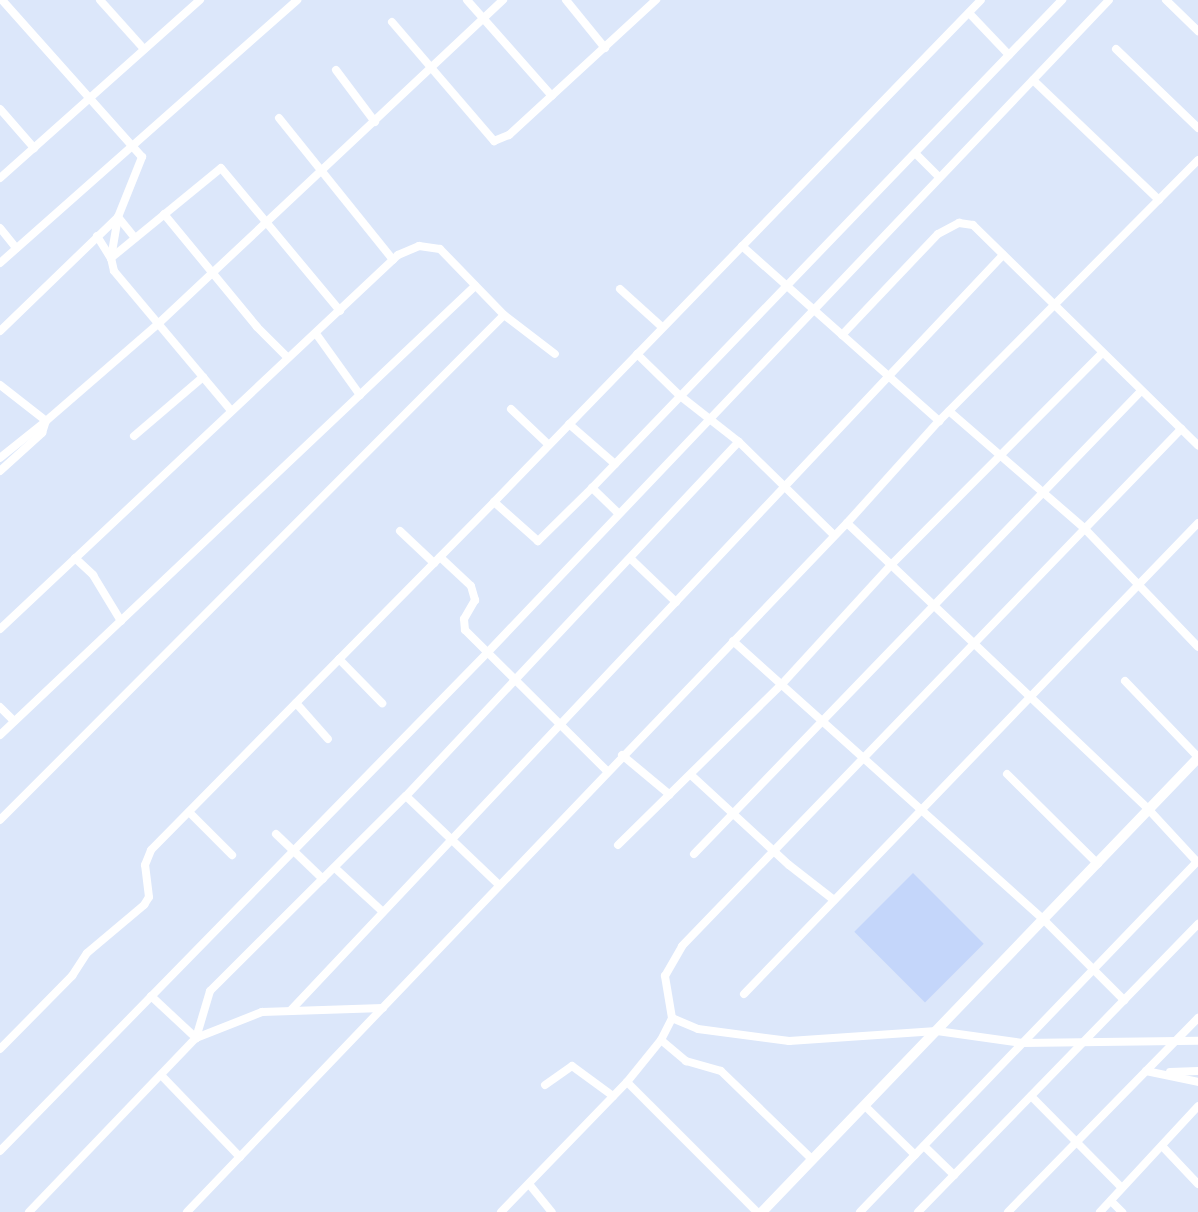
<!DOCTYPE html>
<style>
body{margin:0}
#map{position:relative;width:1198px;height:1212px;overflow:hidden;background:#dce7fa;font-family:Georgia,serif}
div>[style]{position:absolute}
.green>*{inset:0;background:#c4d6fa;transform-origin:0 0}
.street>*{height:8px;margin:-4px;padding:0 4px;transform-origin:4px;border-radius:4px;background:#fff}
.secondary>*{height:10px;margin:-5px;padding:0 5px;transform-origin:5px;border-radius:5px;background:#fff}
span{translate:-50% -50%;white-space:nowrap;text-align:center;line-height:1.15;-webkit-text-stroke:7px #f0f3fa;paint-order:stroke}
</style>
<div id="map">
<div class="green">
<i style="left:913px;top:873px;width:100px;height:83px;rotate:45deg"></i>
</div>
<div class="street">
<i style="left:100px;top:0;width:66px;rotate:48.1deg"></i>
<i style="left:467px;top:0;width:128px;rotate:48.5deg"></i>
<i style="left:566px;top:0;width:62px;rotate:50.9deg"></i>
<i style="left:1166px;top:0;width:45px;rotate:44.1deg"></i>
<i style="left:969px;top:13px;width:58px;rotate:46.4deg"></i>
<i style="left:392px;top:22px;width:157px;rotate:49.4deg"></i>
<i style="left:494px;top:141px;width:16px;rotate:-22deg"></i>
<i style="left:509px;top:135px;width:200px;rotate:-42.6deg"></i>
<i style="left:1116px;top:49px;width:114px;rotate:43.9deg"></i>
<i style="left:336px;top:70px;width:65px;rotate:53.1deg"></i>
<i style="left:1033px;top:80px;width:174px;rotate:43.6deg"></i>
<i style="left:0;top:109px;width:52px;rotate:48.9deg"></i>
<i style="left:279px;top:118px;width:182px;rotate:51.2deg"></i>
<i style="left:915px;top:153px;width:34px;rotate:45deg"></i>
<i style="left:0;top:178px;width:268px;rotate:-41.7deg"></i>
<i style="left:164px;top:214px;width:146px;rotate:50.5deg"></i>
<i style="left:257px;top:327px;width:42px;rotate:45deg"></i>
<i style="left:0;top:228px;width:26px;rotate:51deg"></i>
<i style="left:97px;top:236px;width:26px;rotate:58deg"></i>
<i style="left:111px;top:258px;width:142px;rotate:-39.3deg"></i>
<i style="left:221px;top:168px;width:186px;rotate:50.2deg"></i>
<i style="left:135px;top:238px;width:27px;rotate:-129deg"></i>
<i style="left:118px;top:217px;width:42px;rotate:99.7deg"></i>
<i style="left:111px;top:258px;width:13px;rotate:77deg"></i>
<i style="left:114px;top:271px;width:180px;rotate:50deg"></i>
<i style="left:742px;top:246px;width:264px;rotate:41.6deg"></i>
<i style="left:0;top:263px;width:397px;rotate:-41.5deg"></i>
<i style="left:620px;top:289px;width:57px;rotate:42.1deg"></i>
<i style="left:0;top:331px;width:164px;rotate:-44deg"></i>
<i style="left:118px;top:217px;width:65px;rotate:-68.2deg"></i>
<i style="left:142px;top:157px;width:210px;rotate:-131.7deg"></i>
<i style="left:317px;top:335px;width:74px;rotate:54.4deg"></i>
<i style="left:842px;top:335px;width:139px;rotate:-46.5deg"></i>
<i style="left:938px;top:234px;width:24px;rotate:-28deg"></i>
<i style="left:959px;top:223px;width:14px;rotate:8deg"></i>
<i style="left:973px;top:225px;width:315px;rotate:44.4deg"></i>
<i style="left:637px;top:354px;width:59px;rotate:44.3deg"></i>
<i style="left:679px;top:395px;width:76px;rotate:38.1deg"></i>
<i style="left:739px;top:442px;width:133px;rotate:44.4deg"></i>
<i style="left:0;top:385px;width:58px;rotate:38deg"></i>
<i style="left:46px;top:421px;width:59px;rotate:141.2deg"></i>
<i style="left:511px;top:409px;width:52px;rotate:43.5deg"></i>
<i style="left:949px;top:411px;width:180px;rotate:40.9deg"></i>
<i style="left:1085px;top:529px;width:163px;rotate:46.2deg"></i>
<i style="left:569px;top:424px;width:61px;rotate:41deg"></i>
<i style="left:134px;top:436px;width:91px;rotate:-40.5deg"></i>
<i style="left:0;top:471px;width:57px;rotate:-42.1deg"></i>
<i style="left:42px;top:433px;width:13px;rotate:-72deg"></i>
<i style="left:46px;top:421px;width:150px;rotate:-40.9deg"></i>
<i style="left:159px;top:323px;width:472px;rotate:-43.2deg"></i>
<i style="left:592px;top:488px;width:76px;rotate:135.5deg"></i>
<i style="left:538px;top:541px;width:59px;rotate:-138.4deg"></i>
<i style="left:494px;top:502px;width:699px;rotate:-45.87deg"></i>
<i style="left:617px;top:512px;width:35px;rotate:-136deg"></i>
<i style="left:592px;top:488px;width:678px;rotate:-46.08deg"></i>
<i style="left:847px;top:523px;width:418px;rotate:43.5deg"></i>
<i style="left:1150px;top:811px;width:69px;rotate:47.3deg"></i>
<i style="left:400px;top:531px;width:47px;rotate:43.3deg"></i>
<i style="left:440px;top:557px;width:42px;rotate:43.1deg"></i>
<i style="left:471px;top:586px;width:15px;rotate:74deg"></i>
<i style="left:475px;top:600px;width:22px;rotate:120deg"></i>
<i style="left:464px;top:619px;width:11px;rotate:85deg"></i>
<i style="left:465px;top:630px;width:200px;rotate:44.8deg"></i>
<i style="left:75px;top:558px;width:25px;rotate:43deg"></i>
<i style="left:93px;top:575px;width:54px;rotate:58.7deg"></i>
<i style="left:632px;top:560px;width:61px;rotate:43.7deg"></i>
<i style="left:0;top:629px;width:546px;rotate:-43.22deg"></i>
<i style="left:398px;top:255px;width:23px;rotate:-23deg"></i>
<i style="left:419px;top:246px;width:21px;rotate:8deg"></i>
<i style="left:440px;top:249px;width:92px;rotate:45.9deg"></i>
<i style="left:504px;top:315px;width:64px;rotate:37.4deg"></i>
<i style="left:733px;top:641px;width:416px;rotate:41.9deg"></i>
<i style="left:1043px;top:919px;width:115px;rotate:45deg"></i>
<i style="left:339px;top:659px;width:62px;rotate:45.7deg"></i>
<i style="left:1125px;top:681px;width:105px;rotate:46.2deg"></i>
<i style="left:296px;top:703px;width:48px;rotate:48.4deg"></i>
<i style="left:0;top:707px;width:20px;rotate:45deg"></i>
<i style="left:0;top:735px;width:654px;rotate:-43.39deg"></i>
<i style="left:622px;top:755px;width:62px;rotate:39.8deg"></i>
<i style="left:1007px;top:774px;width:128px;rotate:44.7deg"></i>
<i style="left:691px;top:775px;width:133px;rotate:42.6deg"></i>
<i style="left:789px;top:865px;width:57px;rotate:37.9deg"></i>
<i style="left:406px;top:796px;width:127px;rotate:43.7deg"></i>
<i style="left:189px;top:812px;width:61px;rotate:45deg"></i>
<i style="left:0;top:820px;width:713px;rotate:-45.06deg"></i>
<i style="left:276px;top:834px;width:65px;rotate:43.8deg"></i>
<i style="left:618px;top:845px;width:230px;rotate:-44.5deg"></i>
<i style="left:782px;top:684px;width:163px;rotate:-47.5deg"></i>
<i style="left:892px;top:564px;width:298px;rotate:-45.1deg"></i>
<i style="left:694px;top:854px;width:644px;rotate:-46.01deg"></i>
<i style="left:335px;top:868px;width:65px;rotate:42.5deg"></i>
<i style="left:744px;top:994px;width:654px;rotate:-46.05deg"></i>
<i style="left:151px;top:996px;width:62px;rotate:43deg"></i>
<i style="left:291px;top:1010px;width:1038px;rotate:-46.68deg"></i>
<i style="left:672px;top:1018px;width:28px;rotate:23deg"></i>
<i style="left:698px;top:1029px;width:92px;rotate:7.5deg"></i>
<i style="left:789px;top:1041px;width:148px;rotate:-3.9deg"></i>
<i style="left:937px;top:1031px;width:86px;rotate:8deg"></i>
<i style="left:1022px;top:1043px;width:176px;rotate:-0.7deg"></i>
<i style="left:196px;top:1038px;width:71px;rotate:-21.5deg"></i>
<i style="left:262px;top:1012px;width:121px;rotate:-1.9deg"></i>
<i style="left:661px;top:1040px;width:33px;rotate:40deg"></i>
<i style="left:686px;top:1061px;width:36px;rotate:16deg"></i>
<i style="left:721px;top:1071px;width:128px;rotate:44.1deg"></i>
<i style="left:0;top:1049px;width:103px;rotate:-45.4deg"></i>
<i style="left:72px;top:976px;width:27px;rotate:-57deg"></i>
<i style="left:87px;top:953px;width:75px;rotate:-40.1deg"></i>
<i style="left:144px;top:905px;width:9px;rotate:-58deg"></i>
<i style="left:149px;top:897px;width:32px;rotate:-97deg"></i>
<i style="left:145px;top:865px;width:16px;rotate:-68deg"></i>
<i style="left:151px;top:850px;width:489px;rotate:-45.4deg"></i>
<i style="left:1146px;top:1071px;width:53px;rotate:11.9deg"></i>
<i style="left:1170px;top:1072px;width:28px;rotate:-2deg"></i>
<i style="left:161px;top:1075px;width:114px;rotate:46.1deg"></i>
<i style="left:627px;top:1082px;width:184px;rotate:45deg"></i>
<i style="left:545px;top:1085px;width:33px;rotate:-35deg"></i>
<i style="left:572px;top:1066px;width:51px;rotate:36.2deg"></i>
<i style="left:1031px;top:1096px;width:129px;rotate:45.3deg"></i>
<i style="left:865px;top:1106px;width:70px;rotate:44.4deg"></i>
<i style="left:924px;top:1146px;width:42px;rotate:44deg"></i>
<i style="left:1163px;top:1147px;width:51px;rotate:46.6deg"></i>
<i style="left:0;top:1151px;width:698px;rotate:-45.64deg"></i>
<i style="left:488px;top:652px;width:900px;rotate:-46.39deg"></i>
<i style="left:529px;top:1184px;width:36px;rotate:51deg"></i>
<i style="left:1111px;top:1201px;width:16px;rotate:45deg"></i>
<i style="left:29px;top:1212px;width:241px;rotate:-46.2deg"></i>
<i style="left:196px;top:1038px;width:49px;rotate:-73.4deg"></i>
<i style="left:210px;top:991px;width:276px;rotate:-44.9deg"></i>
<i style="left:406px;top:796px;width:486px;rotate:-46.8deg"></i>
<i style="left:187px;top:1212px;width:954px;rotate:-46.23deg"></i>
<i style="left:847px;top:523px;width:137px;rotate:-48deg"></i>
<i style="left:939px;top:421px;width:368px;rotate:-45.2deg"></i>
<i style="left:501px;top:1212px;width:181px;rotate:-45.9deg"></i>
<i style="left:627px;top:1082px;width:54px;rotate:-51deg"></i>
<i style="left:661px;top:1040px;width:25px;rotate:-63deg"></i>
<i style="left:672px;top:1018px;width:43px;rotate:-99.5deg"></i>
<i style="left:665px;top:976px;width:34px;rotate:-60deg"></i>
<i style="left:682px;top:946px;width:719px;rotate:-46.01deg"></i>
<i style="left:860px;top:1212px;width:487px;rotate:-46.1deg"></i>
<i style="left:918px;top:1212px;width:402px;rotate:-45.8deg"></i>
<i style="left:1008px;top:1212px;width:272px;rotate:-45.6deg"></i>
<i style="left:1100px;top:1212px;width:144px;rotate:-47.2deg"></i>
</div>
<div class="secondary">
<i style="left:762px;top:1212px;width:629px;rotate:-46.16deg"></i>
</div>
</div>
